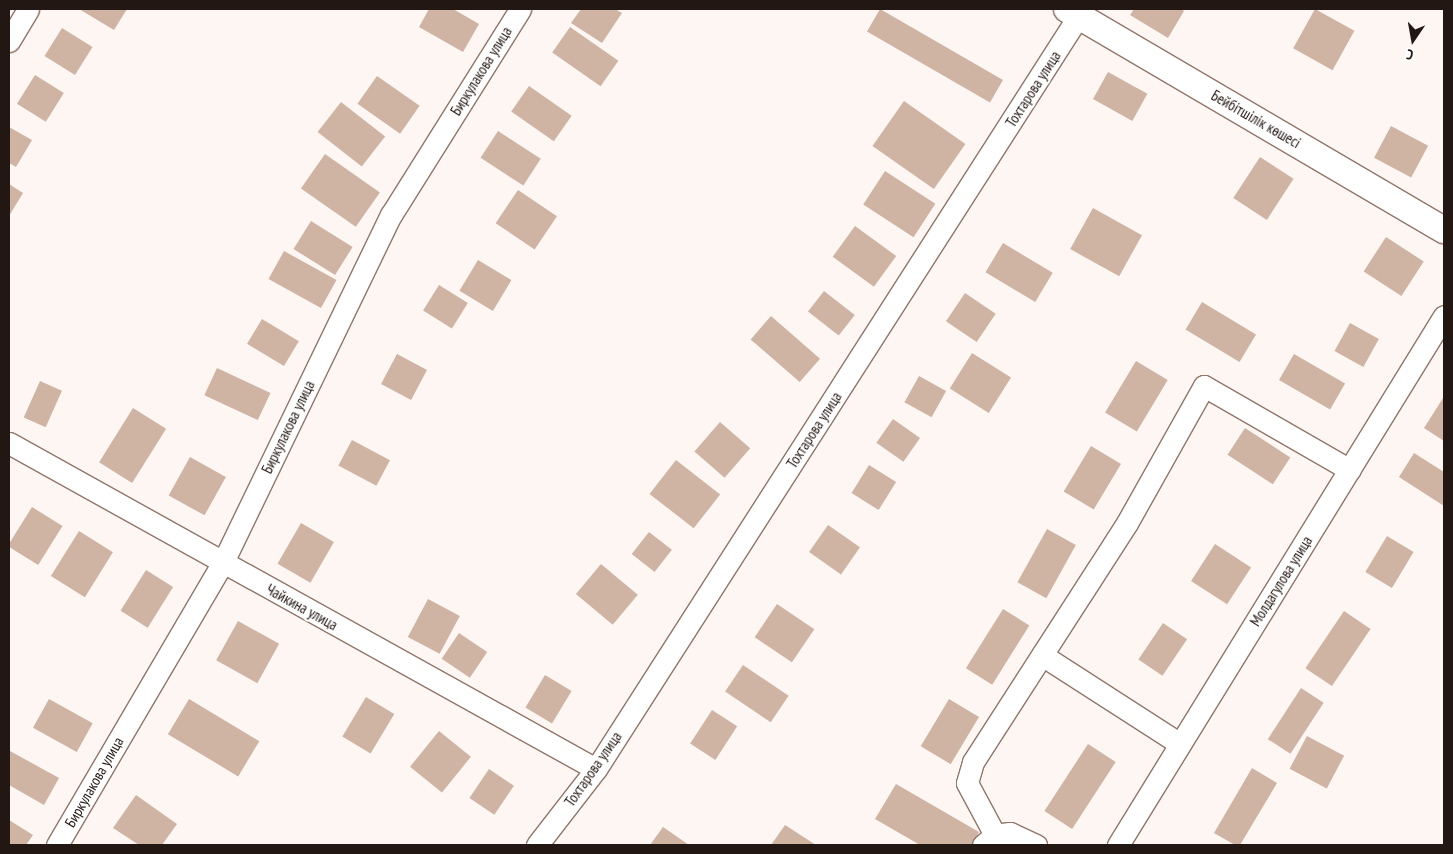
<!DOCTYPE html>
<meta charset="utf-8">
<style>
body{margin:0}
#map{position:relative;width:1453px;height:854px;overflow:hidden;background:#fdf6f3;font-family:"PT Sans Narrow",sans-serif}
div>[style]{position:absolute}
.building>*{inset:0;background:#cfb3a3;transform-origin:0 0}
.roads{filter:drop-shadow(1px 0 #917669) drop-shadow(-1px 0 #917669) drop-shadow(0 1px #917669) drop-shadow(0 -1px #917669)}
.minor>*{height:21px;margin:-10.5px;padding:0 10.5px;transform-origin:10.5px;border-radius:10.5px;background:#fff}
.tertiary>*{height:26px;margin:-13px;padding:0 13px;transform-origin:13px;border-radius:13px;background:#fff}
span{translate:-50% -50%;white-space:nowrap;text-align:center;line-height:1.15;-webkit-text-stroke:4px #fff;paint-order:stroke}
.street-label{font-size:15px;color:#221712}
.frame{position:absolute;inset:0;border:10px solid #221712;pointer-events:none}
.north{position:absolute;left:1388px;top:15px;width:50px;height:50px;-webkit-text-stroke:4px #fff;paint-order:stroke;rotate:192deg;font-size:14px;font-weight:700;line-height:20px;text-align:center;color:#221712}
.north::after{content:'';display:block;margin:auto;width:18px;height:22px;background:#221712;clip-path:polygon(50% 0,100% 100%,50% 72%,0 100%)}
</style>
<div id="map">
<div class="building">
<i style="clip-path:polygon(79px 9px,127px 9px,114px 30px)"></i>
<i style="clip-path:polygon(429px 9px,453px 9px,479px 24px,463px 52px,419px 27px)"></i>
<i style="clip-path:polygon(581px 9px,615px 9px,622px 13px,602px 43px,571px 23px)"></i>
<i style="left:880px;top:9px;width:142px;height:26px;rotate:30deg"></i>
<i style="clip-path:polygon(1134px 9px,1181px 9px,1184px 11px,1168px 38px,1130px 15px)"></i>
<i style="left:1315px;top:9px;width:45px;height:45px;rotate:29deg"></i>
<i style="left:570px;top:27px;width:59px;height:31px;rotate:35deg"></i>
<i style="left:62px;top:28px;width:36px;height:33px;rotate:32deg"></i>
<i style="left:1108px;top:72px;width:45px;height:31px;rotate:29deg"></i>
<i style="left:35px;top:75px;width:34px;height:34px;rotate:32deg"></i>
<i style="left:377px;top:76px;width:52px;height:34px;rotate:35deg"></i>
<i style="left:529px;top:86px;width:52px;height:31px;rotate:35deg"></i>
<i style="left:904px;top:101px;width:75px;height:55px;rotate:35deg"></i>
<i style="left:341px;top:102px;width:56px;height:38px;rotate:38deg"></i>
<i style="left:1391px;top:126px;width:42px;height:36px;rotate:28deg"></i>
<i style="clip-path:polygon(9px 127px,32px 140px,16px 167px,9px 163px)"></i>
<i style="left:498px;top:131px;width:51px;height:32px;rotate:33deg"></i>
<i style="left:325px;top:154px;width:67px;height:42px;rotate:35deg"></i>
<i style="left:1260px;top:157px;width:40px;height:49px;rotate:33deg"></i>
<i style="left:885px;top:171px;width:60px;height:40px;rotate:33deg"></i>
<i style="clip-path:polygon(9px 184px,23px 193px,9px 216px)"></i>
<i style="left:518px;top:190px;width:47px;height:40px;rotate:34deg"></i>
<i style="left:1093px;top:208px;width:56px;height:47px;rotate:29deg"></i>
<i style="left:311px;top:221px;width:49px;height:33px;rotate:32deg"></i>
<i style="left:855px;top:226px;width:51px;height:38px;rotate:36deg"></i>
<i style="left:1386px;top:237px;width:45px;height:41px;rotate:33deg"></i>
<i style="left:1003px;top:243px;width:58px;height:34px;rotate:31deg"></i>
<i style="left:284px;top:251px;width:60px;height:32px;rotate:29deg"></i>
<i style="left:478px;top:260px;width:39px;height:36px;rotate:31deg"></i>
<i style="left:439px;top:285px;width:34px;height:30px;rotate:32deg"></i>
<i style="left:824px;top:291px;width:39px;height:26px;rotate:38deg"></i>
<i style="left:965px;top:293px;width:37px;height:34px;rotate:34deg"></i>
<i style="left:1202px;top:302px;width:63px;height:32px;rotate:31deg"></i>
<i style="left:771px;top:316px;width:65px;height:31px;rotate:41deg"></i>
<i style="left:262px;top:319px;width:43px;height:29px;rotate:31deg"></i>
<i style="left:1350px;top:323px;width:33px;height:32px;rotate:29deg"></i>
<i style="left:972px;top:353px;width:46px;height:42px;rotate:32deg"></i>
<i style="left:397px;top:354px;width:34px;height:34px;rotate:28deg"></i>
<i style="left:1294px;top:354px;width:59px;height:30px;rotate:30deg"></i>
<i style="left:1136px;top:361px;width:37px;height:60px;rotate:31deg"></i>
<i style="left:217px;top:368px;width:59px;height:30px;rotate:25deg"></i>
<i style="left:919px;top:376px;width:31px;height:30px;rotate:29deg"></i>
<i style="left:40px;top:381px;width:24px;height:40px;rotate:24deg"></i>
<i style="clip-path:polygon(1443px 398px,1444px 399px,1444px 441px,1424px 428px)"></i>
<i style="left:133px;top:408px;width:39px;height:64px;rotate:32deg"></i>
<i style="left:893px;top:419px;width:33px;height:29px;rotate:35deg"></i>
<i style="left:720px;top:422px;width:40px;height:39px;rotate:41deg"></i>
<i style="left:1245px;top:428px;width:54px;height:32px;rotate:33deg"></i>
<i style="left:352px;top:440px;width:43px;height:29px;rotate:28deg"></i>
<i style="left:1091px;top:446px;width:35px;height:53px;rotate:31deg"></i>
<i style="clip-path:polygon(1414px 453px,1444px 472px,1444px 506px,1399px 477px)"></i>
<i style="left:190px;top:457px;width:41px;height:44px;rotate:29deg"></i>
<i style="left:676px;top:460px;width:56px;height:43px;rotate:38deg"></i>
<i style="left:869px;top:465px;width:32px;height:33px;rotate:32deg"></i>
<i style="left:32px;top:507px;width:36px;height:46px;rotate:32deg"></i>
<i style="left:301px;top:523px;width:38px;height:47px;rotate:30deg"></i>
<i style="left:828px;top:525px;width:39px;height:33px;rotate:35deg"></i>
<i style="left:1047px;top:529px;width:33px;height:61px;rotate:29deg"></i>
<i style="left:79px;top:531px;width:40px;height:53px;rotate:32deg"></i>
<i style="left:649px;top:532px;width:29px;height:28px;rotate:38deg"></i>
<i style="left:1387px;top:536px;width:31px;height:42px;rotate:31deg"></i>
<i style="left:1215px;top:544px;width:43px;height:44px;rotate:33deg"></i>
<i style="left:601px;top:564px;width:48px;height:39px;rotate:40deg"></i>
<i style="left:146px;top:570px;width:32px;height:48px;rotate:32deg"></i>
<i style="left:428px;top:599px;width:36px;height:43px;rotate:28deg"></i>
<i style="left:777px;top:604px;width:45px;height:40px;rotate:34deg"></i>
<i style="left:1003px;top:609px;width:31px;height:70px;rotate:32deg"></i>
<i style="left:1344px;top:611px;width:32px;height:69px;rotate:34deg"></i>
<i style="left:238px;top:621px;width:47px;height:45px;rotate:29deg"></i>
<i style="left:1163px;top:623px;width:29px;height:44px;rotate:34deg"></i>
<i style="left:459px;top:633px;width:34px;height:31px;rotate:34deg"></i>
<i style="left:743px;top:665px;width:55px;height:32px;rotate:34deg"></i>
<i style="left:545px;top:675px;width:31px;height:38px;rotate:31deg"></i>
<i style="left:1301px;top:688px;width:27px;height:61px;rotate:33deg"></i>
<i style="left:366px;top:697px;width:33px;height:46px;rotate:31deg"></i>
<i style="left:49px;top:699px;width:50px;height:33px;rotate:29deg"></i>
<i style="left:189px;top:699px;width:82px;height:41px;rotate:31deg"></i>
<i style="left:949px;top:699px;width:35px;height:55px;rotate:31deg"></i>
<i style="left:712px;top:710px;width:30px;height:40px;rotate:33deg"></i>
<i style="left:439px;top:731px;width:41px;height:46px;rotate:39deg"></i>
<i style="left:1307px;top:736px;width:42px;height:37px;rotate:28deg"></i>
<i style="left:1088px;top:744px;width:33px;height:80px;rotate:33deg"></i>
<i style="clip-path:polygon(10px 751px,59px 778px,44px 805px,9px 785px)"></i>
<i style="clip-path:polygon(1252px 768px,1277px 783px,1240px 845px,1235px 845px,1214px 833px)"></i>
<i style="left:489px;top:769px;width:30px;height:35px;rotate:34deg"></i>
<i style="clip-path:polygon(896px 784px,979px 832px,972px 845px,920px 845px,875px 819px)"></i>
<i style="clip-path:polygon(136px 795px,177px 824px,162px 845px,139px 845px,113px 828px)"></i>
<i style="clip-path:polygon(9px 820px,33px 835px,26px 845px,9px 845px)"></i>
<i style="clip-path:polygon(785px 825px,816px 845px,771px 845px)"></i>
<i style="clip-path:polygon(663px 827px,689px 845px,650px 845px)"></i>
</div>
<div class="roads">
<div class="minor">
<i style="left:9px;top:41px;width:37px;rotate:-59deg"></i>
<i style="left:9px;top:443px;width:671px;rotate:29.05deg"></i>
<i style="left:1042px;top:655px;width:164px;rotate:32.8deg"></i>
<i style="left:995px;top:835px;width:59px;rotate:-118.3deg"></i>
<i style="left:967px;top:783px;width:22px;rotate:-74deg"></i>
<i style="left:973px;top:762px;width:284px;rotate:-57.2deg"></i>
<i style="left:1127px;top:523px;width:157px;rotate:-60.7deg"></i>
<i style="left:1204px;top:386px;width:168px;rotate:29.9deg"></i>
<i style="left:57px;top:845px;width:326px;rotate:-59.6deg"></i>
<i style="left:222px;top:564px;width:388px;rotate:-64.2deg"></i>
<i style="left:391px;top:215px;width:243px;rotate:-57.9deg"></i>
<i style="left:537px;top:845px;width:96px;rotate:-52.2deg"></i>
<i style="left:596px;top:769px;width:903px;rotate:-57.35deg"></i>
<i style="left:983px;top:845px;width:16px;rotate:-40deg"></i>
<i style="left:995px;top:835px;width:15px;rotate:-8deg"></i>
<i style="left:1010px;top:833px;width:29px;rotate:25deg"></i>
<i style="left:1118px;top:845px;width:621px;rotate:-58.36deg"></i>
</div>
<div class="tertiary">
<i style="left:1067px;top:9px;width:437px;rotate:30.4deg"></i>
</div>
</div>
<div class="street-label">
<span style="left:481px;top:71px;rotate:-58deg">Биркулакова улица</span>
<span style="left:1033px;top:89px;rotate:-57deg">Тохтарова улица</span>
<span style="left:1256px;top:119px;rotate:30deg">Бейбітшілік көшесі</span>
<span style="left:288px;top:427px;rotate:-64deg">Биркулакова улица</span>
<span style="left:814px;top:430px;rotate:-57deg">Тохтарова улица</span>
<span style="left:1281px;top:581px;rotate:-58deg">Молдагулова улица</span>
<span style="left:302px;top:607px;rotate:29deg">Чайкина улица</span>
<span style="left:593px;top:769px;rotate:-55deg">Тохтарова улица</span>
<span style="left:94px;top:782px;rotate:-60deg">Биркулакова улица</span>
</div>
<div class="frame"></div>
<div class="north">С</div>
</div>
